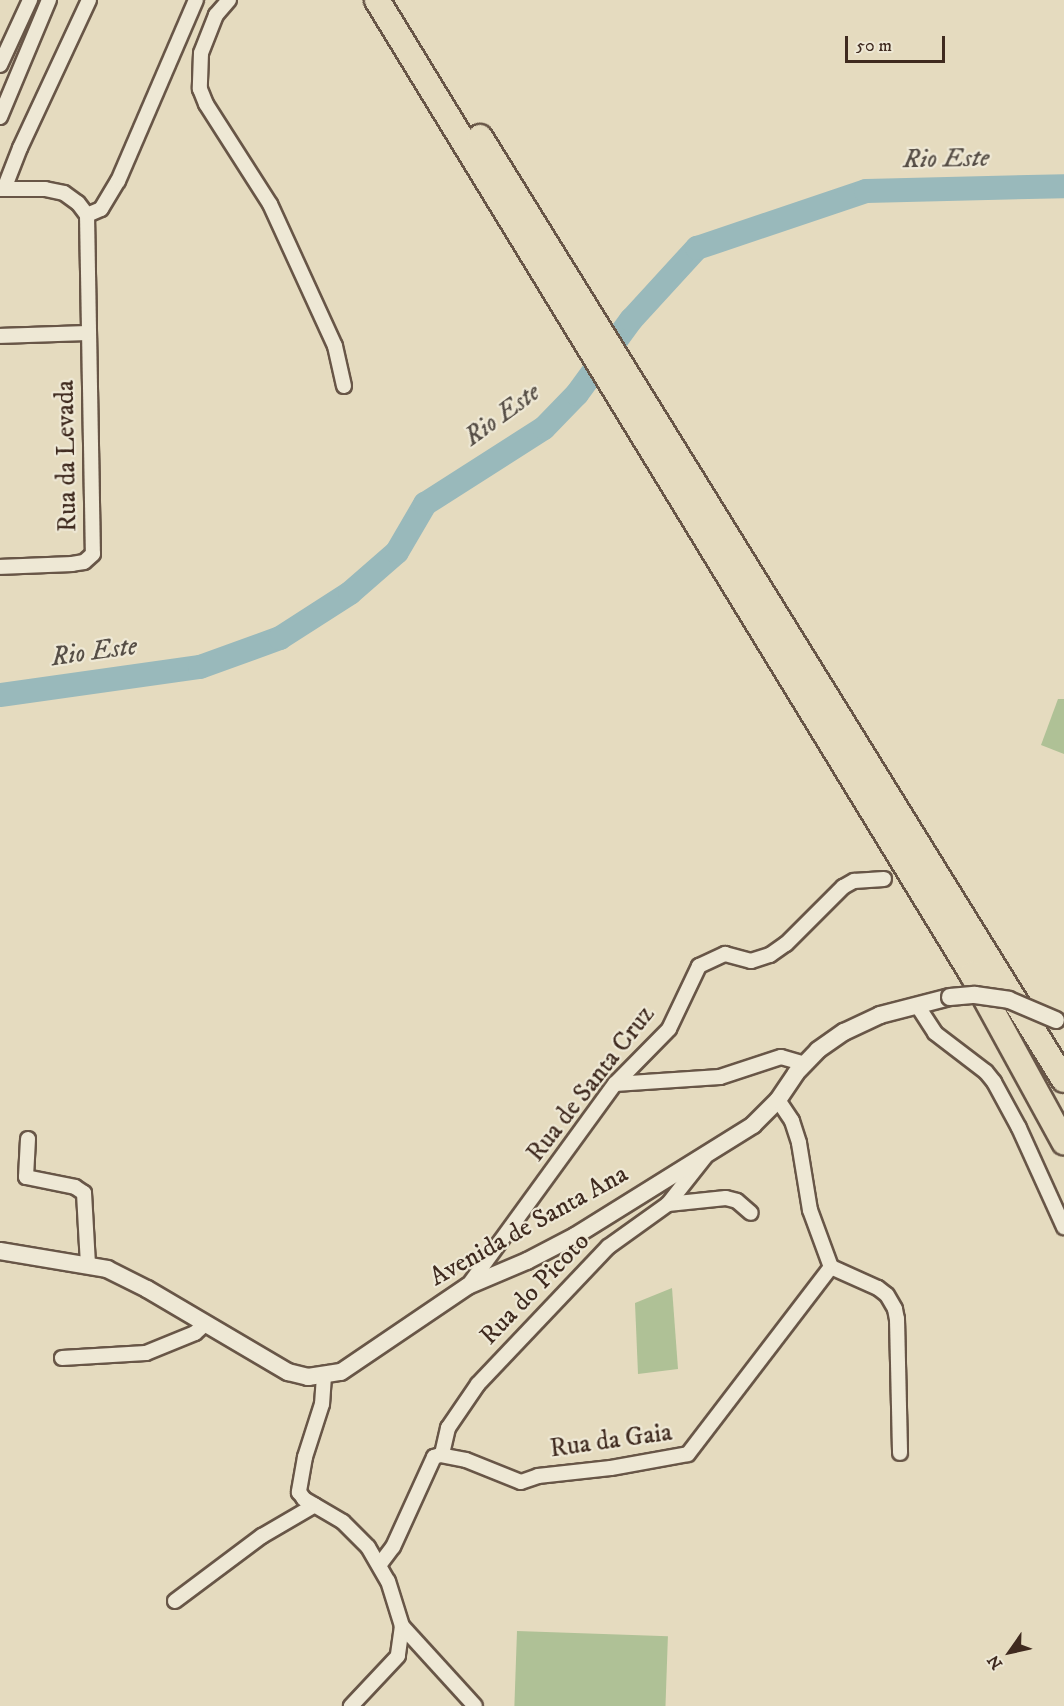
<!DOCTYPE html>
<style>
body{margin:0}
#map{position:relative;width:1064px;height:1706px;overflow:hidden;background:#e5dbbf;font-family:"IM FELL DW Pica",serif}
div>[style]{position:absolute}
.green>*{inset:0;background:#afc196;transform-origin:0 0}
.river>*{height:24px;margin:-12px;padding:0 12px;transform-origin:12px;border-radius:12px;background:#99b9bb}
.roads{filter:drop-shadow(2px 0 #685647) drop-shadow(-2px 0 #685647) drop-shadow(0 2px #685647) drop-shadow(0 -2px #685647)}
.minor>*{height:14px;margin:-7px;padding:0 7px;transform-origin:7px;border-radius:7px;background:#eee8d5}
.tertiary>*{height:16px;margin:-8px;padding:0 8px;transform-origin:8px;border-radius:8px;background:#eee8d5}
.motorway>*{height:24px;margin:-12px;padding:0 12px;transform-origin:12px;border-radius:12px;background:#e5dbbf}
.bridges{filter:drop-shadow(2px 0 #685647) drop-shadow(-2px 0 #685647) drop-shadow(0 2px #685647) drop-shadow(0 -2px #685647)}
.tertiary-bridge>*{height:16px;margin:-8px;padding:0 8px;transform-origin:8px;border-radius:8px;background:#eee8d5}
span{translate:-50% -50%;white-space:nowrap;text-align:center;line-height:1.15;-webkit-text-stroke:4.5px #eee8d5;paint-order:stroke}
.street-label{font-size:26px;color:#3f2a1f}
.water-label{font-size:27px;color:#564e46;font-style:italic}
.north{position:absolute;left:980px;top:1622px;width:60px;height:60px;-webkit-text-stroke:4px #eee8d5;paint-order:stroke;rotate:236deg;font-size:16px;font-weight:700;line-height:24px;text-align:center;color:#3f2a1f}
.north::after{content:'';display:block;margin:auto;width:21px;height:27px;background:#3f2a1f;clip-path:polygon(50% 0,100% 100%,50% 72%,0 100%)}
.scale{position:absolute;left:845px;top:36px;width:100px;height:27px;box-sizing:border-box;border:3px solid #3f2a1f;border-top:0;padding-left:8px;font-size:18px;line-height:21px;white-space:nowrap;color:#3f2a1f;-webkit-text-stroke:4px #eee8d5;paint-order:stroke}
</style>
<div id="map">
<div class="green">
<i style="clip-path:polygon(1058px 699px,1064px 699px,1064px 754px,1041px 745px)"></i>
<i style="clip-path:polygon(672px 1288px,678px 1369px,638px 1374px,635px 1303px)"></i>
<i style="left:517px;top:1631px;width:151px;height:75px;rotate:2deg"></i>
</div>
<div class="river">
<i style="left:0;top:695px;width:202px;rotate:-8deg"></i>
<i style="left:200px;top:667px;width:85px;rotate:-19.9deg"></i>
<i style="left:280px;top:638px;width:83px;rotate:-32.7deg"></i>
<i style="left:350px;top:593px;width:62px;rotate:-41.1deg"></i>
<i style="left:397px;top:552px;width:56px;rotate:-59.7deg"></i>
<i style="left:425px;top:504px;width:141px;rotate:-32.6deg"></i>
<i style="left:544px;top:428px;width:47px;rotate:-45.9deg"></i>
<i style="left:577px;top:394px;width:92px;rotate:-53.9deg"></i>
<i style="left:631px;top:320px;width:98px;rotate:-47.5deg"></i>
<i style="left:697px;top:248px;width:178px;rotate:-18.6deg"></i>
<i style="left:866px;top:191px;width:198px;rotate:-1.4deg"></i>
</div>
<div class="roads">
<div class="minor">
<i style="left:229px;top:0;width:20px;rotate:131deg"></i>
<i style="left:216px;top:15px;width:41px;rotate:111.5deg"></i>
<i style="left:201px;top:53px;width:36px;rotate:92deg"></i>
<i style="left:200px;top:89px;width:16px;rotate:68deg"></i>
<i style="left:206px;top:104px;width:119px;rotate:57.4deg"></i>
<i style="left:270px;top:204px;width:156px;rotate:65.4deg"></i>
<i style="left:335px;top:346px;width:41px;rotate:77.3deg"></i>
<i style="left:0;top:65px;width:72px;rotate:-65.2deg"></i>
<i style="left:0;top:117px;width:127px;rotate:-67.3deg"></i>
<i style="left:0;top:189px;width:45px"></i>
<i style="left:45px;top:189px;width:19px;rotate:12deg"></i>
<i style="left:64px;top:193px;width:17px;rotate:36deg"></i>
<i style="left:78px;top:203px;width:15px;rotate:53deg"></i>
<i style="left:87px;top:215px;width:339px;rotate:89deg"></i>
<i style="left:93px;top:554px;width:12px;rotate:138deg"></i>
<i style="left:84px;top:562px;width:12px;rotate:171deg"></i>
<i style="left:72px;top:564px;width:72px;rotate:177.6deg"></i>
<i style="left:4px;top:189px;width:44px;rotate:-68.7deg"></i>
<i style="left:20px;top:148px;width:163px;rotate:-65deg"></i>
<i style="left:87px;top:215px;width:15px;rotate:-23deg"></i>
<i style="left:101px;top:209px;width:33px;rotate:-59deg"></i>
<i style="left:118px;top:181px;width:197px;rotate:-66.7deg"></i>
<i style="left:0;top:336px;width:88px;rotate:-2deg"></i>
<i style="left:917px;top:1005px;width:33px;rotate:57deg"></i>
<i style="left:935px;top:1033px;width:64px;rotate:37.4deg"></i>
<i style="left:986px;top:1072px;width:13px;rotate:51deg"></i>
<i style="left:994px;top:1082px;width:52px;rotate:61.5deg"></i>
<i style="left:1019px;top:1128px;width:109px;rotate:65.6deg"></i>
<i style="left:615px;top:1084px;width:105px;rotate:-3.8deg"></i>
<i style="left:720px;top:1077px;width:64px;rotate:-18.2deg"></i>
<i style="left:781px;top:1057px;width:25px;rotate:16deg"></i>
<i style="left:778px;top:1100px;width:25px;rotate:56deg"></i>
<i style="left:792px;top:1121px;width:23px;rotate:72deg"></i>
<i style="left:799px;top:1143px;width:68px;rotate:80.7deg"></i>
<i style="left:810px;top:1210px;width:61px;rotate:69.8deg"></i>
<i style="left:831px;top:1267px;width:51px;rotate:24.1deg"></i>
<i style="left:878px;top:1288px;width:11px;rotate:38deg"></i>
<i style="left:887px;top:1295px;width:16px;rotate:60deg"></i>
<i style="left:895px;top:1309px;width:10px;rotate:79deg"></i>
<i style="left:897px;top:1319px;width:134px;rotate:88.7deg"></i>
<i style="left:28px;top:1139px;width:38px;rotate:93deg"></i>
<i style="left:26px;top:1177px;width:50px;rotate:11.5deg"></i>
<i style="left:75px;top:1187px;width:11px;rotate:34deg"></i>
<i style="left:84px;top:1193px;width:71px;rotate:86.8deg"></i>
<i style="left:668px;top:1204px;width:58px;rotate:-5.9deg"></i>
<i style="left:726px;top:1198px;width:11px;rotate:15deg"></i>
<i style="left:737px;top:1201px;width:18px;rotate:41deg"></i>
<i style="left:468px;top:1286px;width:250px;rotate:-54deg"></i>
<i style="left:615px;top:1084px;width:77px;rotate:-45.5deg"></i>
<i style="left:669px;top:1029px;width:70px;rotate:-64.5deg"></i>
<i style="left:699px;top:966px;width:29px;rotate:-25deg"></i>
<i style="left:725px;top:954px;width:27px;rotate:15deg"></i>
<i style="left:751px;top:961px;width:20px;rotate:-18deg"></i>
<i style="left:770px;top:955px;width:19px;rotate:-35deg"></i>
<i style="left:786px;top:944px;width:81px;rotate:-45deg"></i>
<i style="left:843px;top:887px;width:13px;rotate:-29deg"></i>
<i style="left:854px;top:881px;width:30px;rotate:-4deg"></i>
<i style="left:62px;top:1358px;width:84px;rotate:-3.4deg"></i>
<i style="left:146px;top:1353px;width:53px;rotate:-22.2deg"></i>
<i style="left:195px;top:1333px;width:13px;rotate:-42deg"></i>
<i style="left:324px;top:1376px;width:28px;rotate:94deg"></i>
<i style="left:322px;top:1404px;width:56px;rotate:107.8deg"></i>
<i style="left:305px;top:1457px;width:36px;rotate:100deg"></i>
<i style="left:299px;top:1492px;width:9px;rotate:54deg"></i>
<i style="left:304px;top:1499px;width:45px;rotate:30.5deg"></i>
<i style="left:343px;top:1522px;width:35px;rotate:45deg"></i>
<i style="left:368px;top:1547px;width:39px;rotate:60deg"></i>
<i style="left:388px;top:1581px;width:47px;rotate:72.7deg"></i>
<i style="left:402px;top:1626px;width:30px;rotate:98deg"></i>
<i style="left:398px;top:1656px;width:69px;rotate:133.2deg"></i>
<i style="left:442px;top:1454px;width:27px;rotate:-77deg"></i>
<i style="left:448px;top:1428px;width:53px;rotate:-55.7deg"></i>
<i style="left:478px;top:1384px;width:189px;rotate:-46.5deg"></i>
<i style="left:608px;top:1247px;width:74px;rotate:-35.6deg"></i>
<i style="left:668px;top:1204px;width:60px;rotate:-51.8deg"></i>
<i style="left:380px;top:1564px;width:21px;rotate:-53deg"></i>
<i style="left:393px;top:1547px;width:99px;rotate:-65.5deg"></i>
<i style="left:434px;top:1457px;width:6px;rotate:-18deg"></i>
<i style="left:440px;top:1455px;width:26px;rotate:11deg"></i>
<i style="left:466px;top:1460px;width:59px;rotate:21.8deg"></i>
<i style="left:521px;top:1482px;width:18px;rotate:-19deg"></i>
<i style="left:538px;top:1476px;width:73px;rotate:-6.3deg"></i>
<i style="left:611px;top:1468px;width:78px;rotate:-10.3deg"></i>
<i style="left:688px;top:1454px;width:235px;rotate:-52.6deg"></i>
<i style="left:175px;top:1601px;width:109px;rotate:-36.8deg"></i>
<i style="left:262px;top:1536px;width:61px;rotate:-30.3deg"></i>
<i style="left:402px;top:1626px;width:108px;rotate:47.6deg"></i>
</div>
<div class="tertiary">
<i style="left:0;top:1251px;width:109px;rotate:9.5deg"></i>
<i style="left:107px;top:1269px;width:45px;rotate:26.6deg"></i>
<i style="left:147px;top:1289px;width:164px;rotate:30.5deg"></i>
<i style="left:288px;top:1372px;width:21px;rotate:14deg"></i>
<i style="left:308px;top:1377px;width:33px;rotate:-9deg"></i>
<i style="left:341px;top:1372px;width:153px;rotate:-34.1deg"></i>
<i style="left:468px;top:1286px;width:64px;rotate:-23deg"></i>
<i style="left:527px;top:1261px;width:54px;rotate:-27.5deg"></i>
<i style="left:575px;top:1236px;width:210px;rotate:-31.9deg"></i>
<i style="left:753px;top:1125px;width:35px;rotate:-45deg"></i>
<i style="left:778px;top:1100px;width:32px;rotate:-56deg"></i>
<i style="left:796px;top:1073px;width:32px;rotate:-46deg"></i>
<i style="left:818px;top:1050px;width:32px;rotate:-35deg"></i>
<i style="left:844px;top:1032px;width:40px;rotate:-25deg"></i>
<i style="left:880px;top:1015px;width:72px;rotate:-14.4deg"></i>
</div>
<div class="motorway">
<i style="left:377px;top:0;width:1141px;rotate:58.58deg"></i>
<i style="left:972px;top:974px;width:192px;rotate:61.3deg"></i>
<i style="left:480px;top:137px;width:1109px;rotate:58.23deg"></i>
</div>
</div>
<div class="bridges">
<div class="tertiary-bridge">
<i style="left:950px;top:997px;width:25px;rotate:-5deg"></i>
<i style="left:975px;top:995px;width:34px;rotate:8deg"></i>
<i style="left:1009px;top:1000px;width:51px;rotate:23.1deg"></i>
</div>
</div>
<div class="street-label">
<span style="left:67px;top:456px;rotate:-91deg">Rua da Levada</span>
<span style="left:591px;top:1084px;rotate:-52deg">Rua de Santa Cruz</span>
<span style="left:529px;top:1226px;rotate:-29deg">Avenida de Santa Ana</span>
<span style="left:535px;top:1289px;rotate:-46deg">Rua do Picoto</span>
<span style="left:611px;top:1441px;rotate:-8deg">Rua da Gaia</span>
</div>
<div class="water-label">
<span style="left:946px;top:159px;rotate:-1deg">Rio Este</span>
<span style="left:502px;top:415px;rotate:-36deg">Rio Este</span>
<span style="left:94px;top:652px;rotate:-8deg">Rio Este</span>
</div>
<div class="north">N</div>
<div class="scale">50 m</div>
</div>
